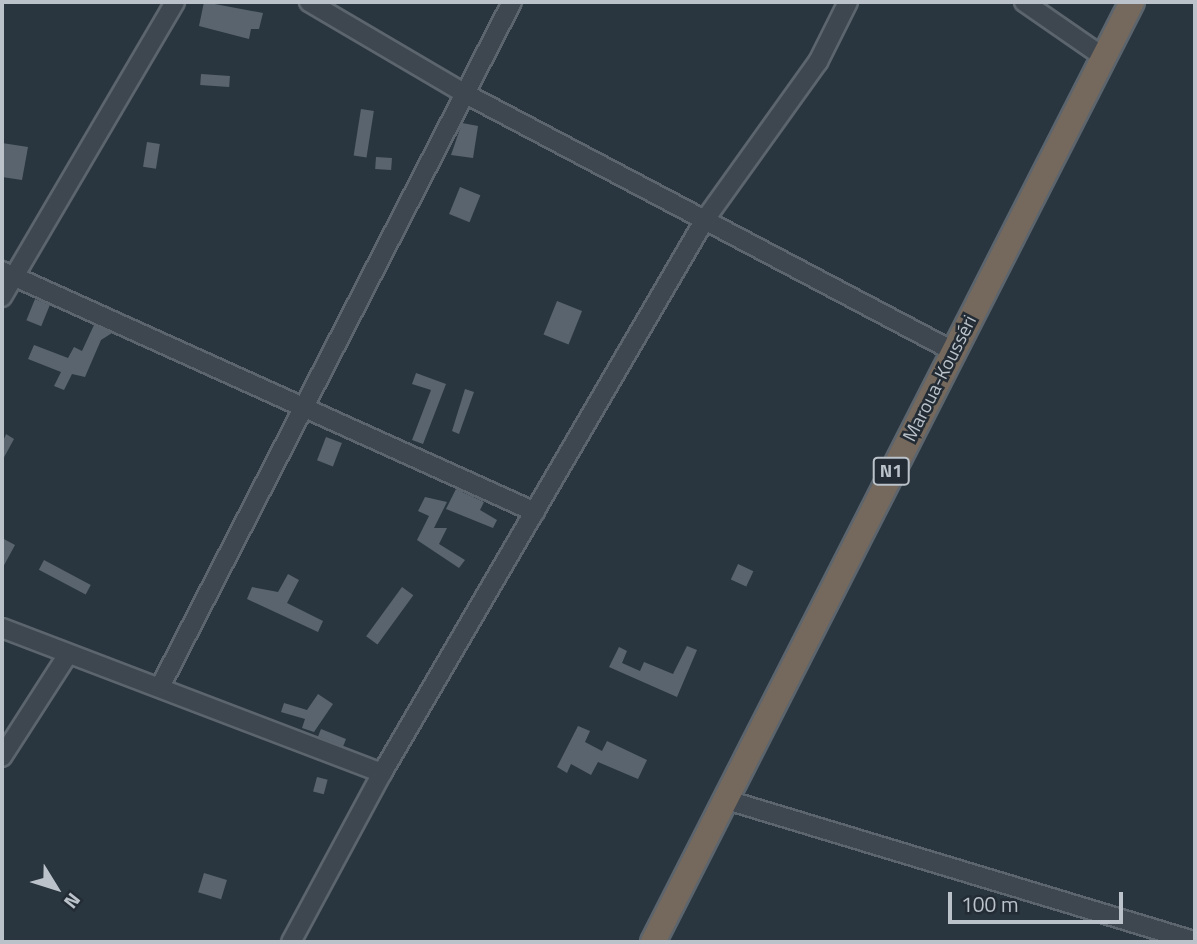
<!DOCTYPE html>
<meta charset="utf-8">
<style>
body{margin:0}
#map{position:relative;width:1197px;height:944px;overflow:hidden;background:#2a363f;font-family:"Titillium Web",sans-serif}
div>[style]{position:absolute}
.building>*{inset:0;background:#59646f;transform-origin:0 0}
.roads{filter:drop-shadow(2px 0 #5c656d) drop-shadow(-2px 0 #5c656d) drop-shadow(0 2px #5c656d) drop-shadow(0 -2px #5c656d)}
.minor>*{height:18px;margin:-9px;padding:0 9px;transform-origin:9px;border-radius:9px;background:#3e4750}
.highway>*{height:24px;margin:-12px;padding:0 12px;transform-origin:12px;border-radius:12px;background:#75685c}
span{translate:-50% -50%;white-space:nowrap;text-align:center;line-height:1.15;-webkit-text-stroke:5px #232c35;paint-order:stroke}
.shield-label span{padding:2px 5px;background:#232c35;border:2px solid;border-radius:5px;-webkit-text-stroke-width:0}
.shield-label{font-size:18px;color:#bbc2ca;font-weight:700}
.street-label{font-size:19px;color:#bbc2ca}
.frame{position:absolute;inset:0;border:4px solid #bbc2ca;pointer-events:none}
.north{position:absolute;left:21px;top:853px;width:70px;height:70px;-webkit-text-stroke:5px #232c35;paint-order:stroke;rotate:128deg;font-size:19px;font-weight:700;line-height:28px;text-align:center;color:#bbc2ca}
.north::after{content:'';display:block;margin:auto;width:24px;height:32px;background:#bbc2ca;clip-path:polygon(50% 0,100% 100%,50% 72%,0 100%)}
.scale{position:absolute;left:948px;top:892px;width:175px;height:32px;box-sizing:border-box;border:4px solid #bbc2ca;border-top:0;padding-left:9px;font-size:21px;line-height:24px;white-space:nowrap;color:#bbc2ca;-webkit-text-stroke:5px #232c35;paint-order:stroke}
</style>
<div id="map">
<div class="building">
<i style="clip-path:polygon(204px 2px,263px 13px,259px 29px,251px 29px,249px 39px,199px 26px)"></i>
<i style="left:201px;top:74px;width:29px;height:11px;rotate:4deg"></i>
<i style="left:361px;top:109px;width:13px;height:47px;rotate:9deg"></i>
<i style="clip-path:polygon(462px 123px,478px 126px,473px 158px,451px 155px)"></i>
<i style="left:147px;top:142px;width:13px;height:25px;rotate:9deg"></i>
<i style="clip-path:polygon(2px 143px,28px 147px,22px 180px,2px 177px)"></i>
<i style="left:376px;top:157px;width:16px;height:12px;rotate:4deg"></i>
<i style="left:460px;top:187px;width:22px;height:29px;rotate:22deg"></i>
<i style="left:35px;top:299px;width:16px;height:23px;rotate:22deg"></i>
<i style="left:557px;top:301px;width:27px;height:36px;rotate:22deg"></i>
<i style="clip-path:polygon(94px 325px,112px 333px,101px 340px,85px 377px,72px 374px,64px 390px,54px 386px,61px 372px,28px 359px,34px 345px,68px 358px,74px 347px,82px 351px)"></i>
<i style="clip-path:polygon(416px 373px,446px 384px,423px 444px,412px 440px,431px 390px,412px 384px)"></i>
<i style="clip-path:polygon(465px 389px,474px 392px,459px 434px,452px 431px)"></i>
<i style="clip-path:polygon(6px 434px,14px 439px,2px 461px,2px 444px)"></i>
<i style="left:326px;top:437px;width:17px;height:25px;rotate:21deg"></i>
<i style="clip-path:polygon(456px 489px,484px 502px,480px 510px,497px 520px,493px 528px,446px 509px)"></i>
<i style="clip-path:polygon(425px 497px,447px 502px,434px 528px,447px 528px,439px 544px,465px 560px,459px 568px,417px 540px,429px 516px,418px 511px)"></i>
<i style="clip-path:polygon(2px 538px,15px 545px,2px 569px)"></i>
<i style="left:44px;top:560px;width:53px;height:11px;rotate:28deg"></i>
<i style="left:738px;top:564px;width:17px;height:17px;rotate:25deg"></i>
<i style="clip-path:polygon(288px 574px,299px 580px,287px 603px,323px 621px,318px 632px,247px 599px,252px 587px,278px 592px)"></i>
<i style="left:402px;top:587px;width:14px;height:61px;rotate:36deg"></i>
<i style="clip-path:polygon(687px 646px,697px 650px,677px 697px,609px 667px,619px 647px,627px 651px,622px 663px,640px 671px,644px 662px,673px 674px)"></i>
<i style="clip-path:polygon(318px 694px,333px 704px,314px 732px,302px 728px,305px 719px,281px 712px,284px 703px,307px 710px)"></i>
<i style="clip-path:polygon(578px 726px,590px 731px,585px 742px,602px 751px,607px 741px,647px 760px,638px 779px,598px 762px,591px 775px,571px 764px,567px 773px,557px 767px)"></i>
<i style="left:321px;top:729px;width:27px;height:8px;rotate:22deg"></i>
<i style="left:317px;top:777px;width:11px;height:15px;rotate:15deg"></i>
<i style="left:204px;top:873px;width:24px;height:20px;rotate:17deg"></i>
</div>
<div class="roads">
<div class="minor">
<i style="left:309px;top:2px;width:180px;rotate:30.4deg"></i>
<i style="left:464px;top:93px;width:553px;rotate:27.82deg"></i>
<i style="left:1024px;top:2px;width:98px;rotate:34.7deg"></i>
<i style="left:2px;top:271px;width:585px;rotate:24.33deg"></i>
<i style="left:2px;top:297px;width:342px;rotate:-59.6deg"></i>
<i style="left:2px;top:628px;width:407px;rotate:20.9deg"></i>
<i style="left:161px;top:685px;width:768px;rotate:-62.8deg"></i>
<i style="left:2px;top:757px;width:122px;rotate:-57.3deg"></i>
<i style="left:727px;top:800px;width:489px;rotate:16.8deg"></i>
<i style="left:291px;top:942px;width:192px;rotate:-61.7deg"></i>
<i style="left:382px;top:773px;width:639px;rotate:-59.74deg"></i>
<i style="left:704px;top:221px;width:196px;rotate:-54.4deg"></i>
<i style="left:818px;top:62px;width:67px;rotate:-63.4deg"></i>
</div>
<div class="highway">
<i style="left:653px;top:942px;width:1055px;rotate:-63deg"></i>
</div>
</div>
<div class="shield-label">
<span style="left:891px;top:471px">N1</span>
</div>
<div class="street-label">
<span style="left:939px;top:378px;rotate:-63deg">Maroua-Kousséri</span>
</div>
<div class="frame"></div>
<div class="north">N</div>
<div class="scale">100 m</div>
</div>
